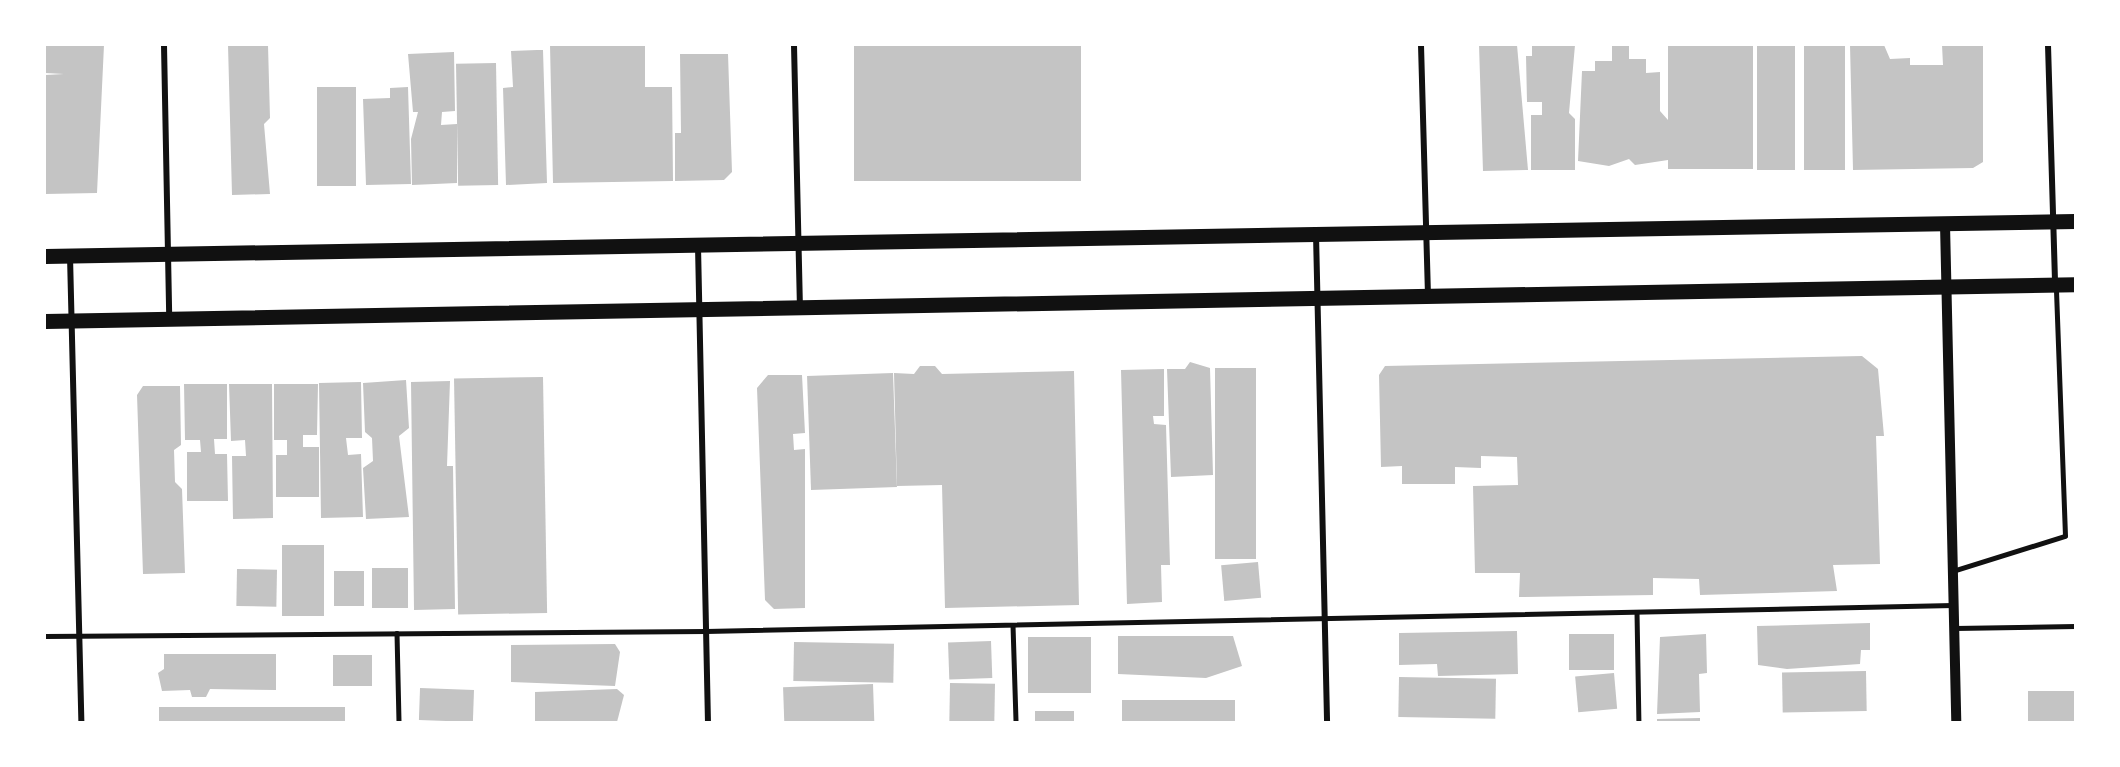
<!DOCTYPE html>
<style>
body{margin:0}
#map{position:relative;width:2120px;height:767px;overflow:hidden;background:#fff;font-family:"Alegreya Sans",sans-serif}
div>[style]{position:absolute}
.building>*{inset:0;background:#c4c4c4;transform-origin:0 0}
.service>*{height:4.5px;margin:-2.25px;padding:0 2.25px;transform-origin:2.25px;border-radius:2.25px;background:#111}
.minor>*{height:6px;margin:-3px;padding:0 3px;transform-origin:3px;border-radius:3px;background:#111}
.tertiary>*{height:10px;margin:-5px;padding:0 5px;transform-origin:5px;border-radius:5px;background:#111}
.primary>*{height:15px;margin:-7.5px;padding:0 7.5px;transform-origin:7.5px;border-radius:7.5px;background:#111}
span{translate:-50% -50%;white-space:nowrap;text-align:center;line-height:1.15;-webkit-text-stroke:5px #fff;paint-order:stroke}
.frame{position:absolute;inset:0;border:46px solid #fff;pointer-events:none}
</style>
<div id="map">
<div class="building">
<i style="clip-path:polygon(45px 45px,104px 45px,97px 193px,45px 194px,45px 75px,64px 74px,45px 73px)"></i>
<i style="clip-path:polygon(228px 45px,268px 45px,270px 118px,264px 124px,270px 194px,232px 195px)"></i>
<i style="clip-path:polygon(550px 45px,645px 45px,645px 87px,672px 87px,673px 181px,553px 183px)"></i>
<i style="left:854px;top:45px;width:227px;height:136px"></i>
<i style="clip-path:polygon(1479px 45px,1517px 45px,1528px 170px,1483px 171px)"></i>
<i style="clip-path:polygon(1532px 45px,1575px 45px,1569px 113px,1575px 119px,1575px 170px,1531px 170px,1531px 115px,1542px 115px,1542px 102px,1527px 102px,1526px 56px,1532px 56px)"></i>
<i style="clip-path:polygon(1612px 45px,1629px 45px,1629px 59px,1646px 59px,1646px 73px,1660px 72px,1660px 111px,1668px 120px,1668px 46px,1753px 45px,1753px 169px,1668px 169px,1668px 160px,1635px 165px,1629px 159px,1609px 166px,1578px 161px,1582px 71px,1595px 71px,1595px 61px,1612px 61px)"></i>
<i style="left:1757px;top:45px;width:38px;height:125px"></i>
<i style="left:1804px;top:45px;width:41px;height:125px"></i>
<i style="clip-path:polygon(1850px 45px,1884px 45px,1890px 59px,1910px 58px,1910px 65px,1943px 65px,1942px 45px,1983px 45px,1983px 162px,1973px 168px,1853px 170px)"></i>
<i style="clip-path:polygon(537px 50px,543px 50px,547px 183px,506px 185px,503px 88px,513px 87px,511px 51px)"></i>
<i style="clip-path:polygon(454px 52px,455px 111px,442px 112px,441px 125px,457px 124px,457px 183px,412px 185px,411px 139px,418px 112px,413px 112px,408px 54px)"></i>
<i style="clip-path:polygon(680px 54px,728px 54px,732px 172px,724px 180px,675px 181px,675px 133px,681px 133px)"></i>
<i style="left:496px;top:63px;width:122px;height:40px;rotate:89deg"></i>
<i style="left:317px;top:87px;width:39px;height:99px"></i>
<i style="clip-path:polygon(408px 87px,411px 184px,366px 185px,363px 99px,390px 98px,390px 88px)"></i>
<i style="clip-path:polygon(1862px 356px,1878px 369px,1884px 436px,1876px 436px,1880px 564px,1833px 565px,1837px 591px,1700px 595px,1699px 579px,1653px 578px,1653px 595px,1519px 597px,1520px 573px,1475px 573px,1473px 486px,1518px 485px,1517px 457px,1481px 456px,1481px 468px,1455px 467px,1455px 484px,1402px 484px,1402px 466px,1381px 467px,1379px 375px,1385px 366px)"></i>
<i style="clip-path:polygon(1190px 362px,1210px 368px,1213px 475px,1171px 477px,1167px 369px,1185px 369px)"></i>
<i style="clip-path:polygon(920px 366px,935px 366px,942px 374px,1074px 371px,1079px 605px,945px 608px,942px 485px,897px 486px,894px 373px,914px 374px)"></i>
<i style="left:1215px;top:368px;width:41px;height:191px"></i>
<i style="clip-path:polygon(1164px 369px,1164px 416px,1153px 416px,1154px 424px,1166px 425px,1170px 565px,1161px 565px,1162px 602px,1127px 604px,1121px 370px)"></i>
<i style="left:893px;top:373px;width:114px;height:86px;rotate:88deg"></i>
<i style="clip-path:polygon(768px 375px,802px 375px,805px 433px,793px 434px,794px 450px,805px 449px,805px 608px,774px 609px,765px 600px,757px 388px)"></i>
<i style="left:543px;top:377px;width:236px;height:89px;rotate:89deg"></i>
<i style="clip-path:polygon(406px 380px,409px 428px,399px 436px,409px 517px,366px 519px,363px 468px,373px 461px,372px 438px,365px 432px,363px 383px)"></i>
<i style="clip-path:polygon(450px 381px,447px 466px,453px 466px,455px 609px,414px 610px,411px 382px)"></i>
<i style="clip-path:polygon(361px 382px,362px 438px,346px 438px,348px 455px,361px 454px,363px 517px,321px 518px,319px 383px)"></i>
<i style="clip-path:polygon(184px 384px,227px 384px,227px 439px,214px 439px,215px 454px,227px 454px,228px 501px,187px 501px,187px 452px,201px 452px,200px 440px,185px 440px)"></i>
<i style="clip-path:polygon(229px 384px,272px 384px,273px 518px,233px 519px,232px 456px,246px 456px,245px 440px,231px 441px)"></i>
<i style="clip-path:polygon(274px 384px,318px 384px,317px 435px,303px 435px,303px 447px,319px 447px,319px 497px,276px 497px,276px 455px,287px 455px,287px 440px,274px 440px)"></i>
<i style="clip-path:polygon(143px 386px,180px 386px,181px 445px,174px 450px,175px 482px,182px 489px,185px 573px,143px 574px,137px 395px)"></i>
<i style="left:324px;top:545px;width:71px;height:42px;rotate:90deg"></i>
<i style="left:1258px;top:562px;width:36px;height:37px;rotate:85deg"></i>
<i style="left:372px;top:568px;width:36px;height:40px"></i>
<i style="left:237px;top:569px;width:40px;height:37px;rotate:1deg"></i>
<i style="left:334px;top:571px;width:30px;height:35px"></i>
<i style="clip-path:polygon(1870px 623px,1870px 650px,1861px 650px,1860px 664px,1787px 669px,1758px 665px,1757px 626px)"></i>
<i style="clip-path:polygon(1517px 631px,1518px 674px,1438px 676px,1437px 664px,1399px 665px,1399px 633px)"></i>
<i style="left:1614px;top:634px;width:36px;height:45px;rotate:90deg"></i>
<i style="clip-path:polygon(1706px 634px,1707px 673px,1699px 674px,1700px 712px,1657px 714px,1660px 637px)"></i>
<i style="clip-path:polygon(1118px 636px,1233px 636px,1242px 666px,1206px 678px,1118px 674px)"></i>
<i style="left:1028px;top:637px;width:63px;height:56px"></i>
<i style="left:991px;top:641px;width:37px;height:43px;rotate:88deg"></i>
<i style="left:794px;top:642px;width:100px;height:39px;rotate:1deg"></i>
<i style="clip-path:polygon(615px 644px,620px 652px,615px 686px,511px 682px,511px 645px)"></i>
<i style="clip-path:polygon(164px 654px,276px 654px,276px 690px,210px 689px,206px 697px,192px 697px,190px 690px,162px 691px,158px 673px,164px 669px)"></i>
<i style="left:372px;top:655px;width:31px;height:39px;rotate:90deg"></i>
<i style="left:1866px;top:671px;width:40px;height:84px;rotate:89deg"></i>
<i style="left:1614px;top:673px;width:36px;height:39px;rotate:85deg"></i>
<i style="left:1399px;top:677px;width:97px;height:40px;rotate:1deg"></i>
<i style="left:950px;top:683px;width:45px;height:38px;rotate:1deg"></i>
<i style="left:873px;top:684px;width:38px;height:90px;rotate:88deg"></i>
<i style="clip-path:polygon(617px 689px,624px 695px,617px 722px,535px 722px,535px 692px)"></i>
<i style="left:474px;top:690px;width:32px;height:54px;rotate:92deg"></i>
<i style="left:2075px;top:691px;width:31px;height:47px;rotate:90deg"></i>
<i style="left:1235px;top:700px;width:22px;height:113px;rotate:90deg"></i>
<i style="left:345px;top:707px;width:15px;height:186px;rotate:90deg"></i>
<i style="left:1035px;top:711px;width:39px;height:11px"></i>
<i style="clip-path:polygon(1700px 718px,1700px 722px,1657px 722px,1657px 719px)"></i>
</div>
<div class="service">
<i style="left:1953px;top:571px;width:117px;rotate:-17.4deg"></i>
<i style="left:2065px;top:536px;width:248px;rotate:-92.1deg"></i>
<i style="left:1637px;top:612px;width:110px;rotate:89deg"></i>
<i style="left:1013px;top:625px;width:97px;rotate:88.2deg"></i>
<i style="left:1955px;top:628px;width:120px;rotate:-1deg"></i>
<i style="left:397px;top:633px;width:89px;rotate:88.7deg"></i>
<i style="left:45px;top:636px;width:661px;rotate:-0.43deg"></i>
<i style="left:706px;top:631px;width:1247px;rotate:-1.19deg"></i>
</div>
<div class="minor">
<i style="left:164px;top:45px;width:272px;rotate:88.9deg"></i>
<i style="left:794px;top:45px;width:262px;rotate:88.7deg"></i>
<i style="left:1421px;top:45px;width:251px;rotate:88.4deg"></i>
<i style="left:2048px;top:45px;width:238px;rotate:88.3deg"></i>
<i style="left:1316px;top:234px;width:488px;rotate:88.7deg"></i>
<i style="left:698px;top:246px;width:476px;rotate:88.8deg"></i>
<i style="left:70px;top:256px;width:466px;rotate:88.6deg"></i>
</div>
<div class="tertiary">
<i style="left:1945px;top:224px;width:498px;rotate:88.7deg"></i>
</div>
<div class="primary">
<i style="left:45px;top:256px;width:2030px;rotate:-0.99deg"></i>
<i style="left:45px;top:321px;width:2030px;rotate:-1.04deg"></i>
</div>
<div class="frame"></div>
</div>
